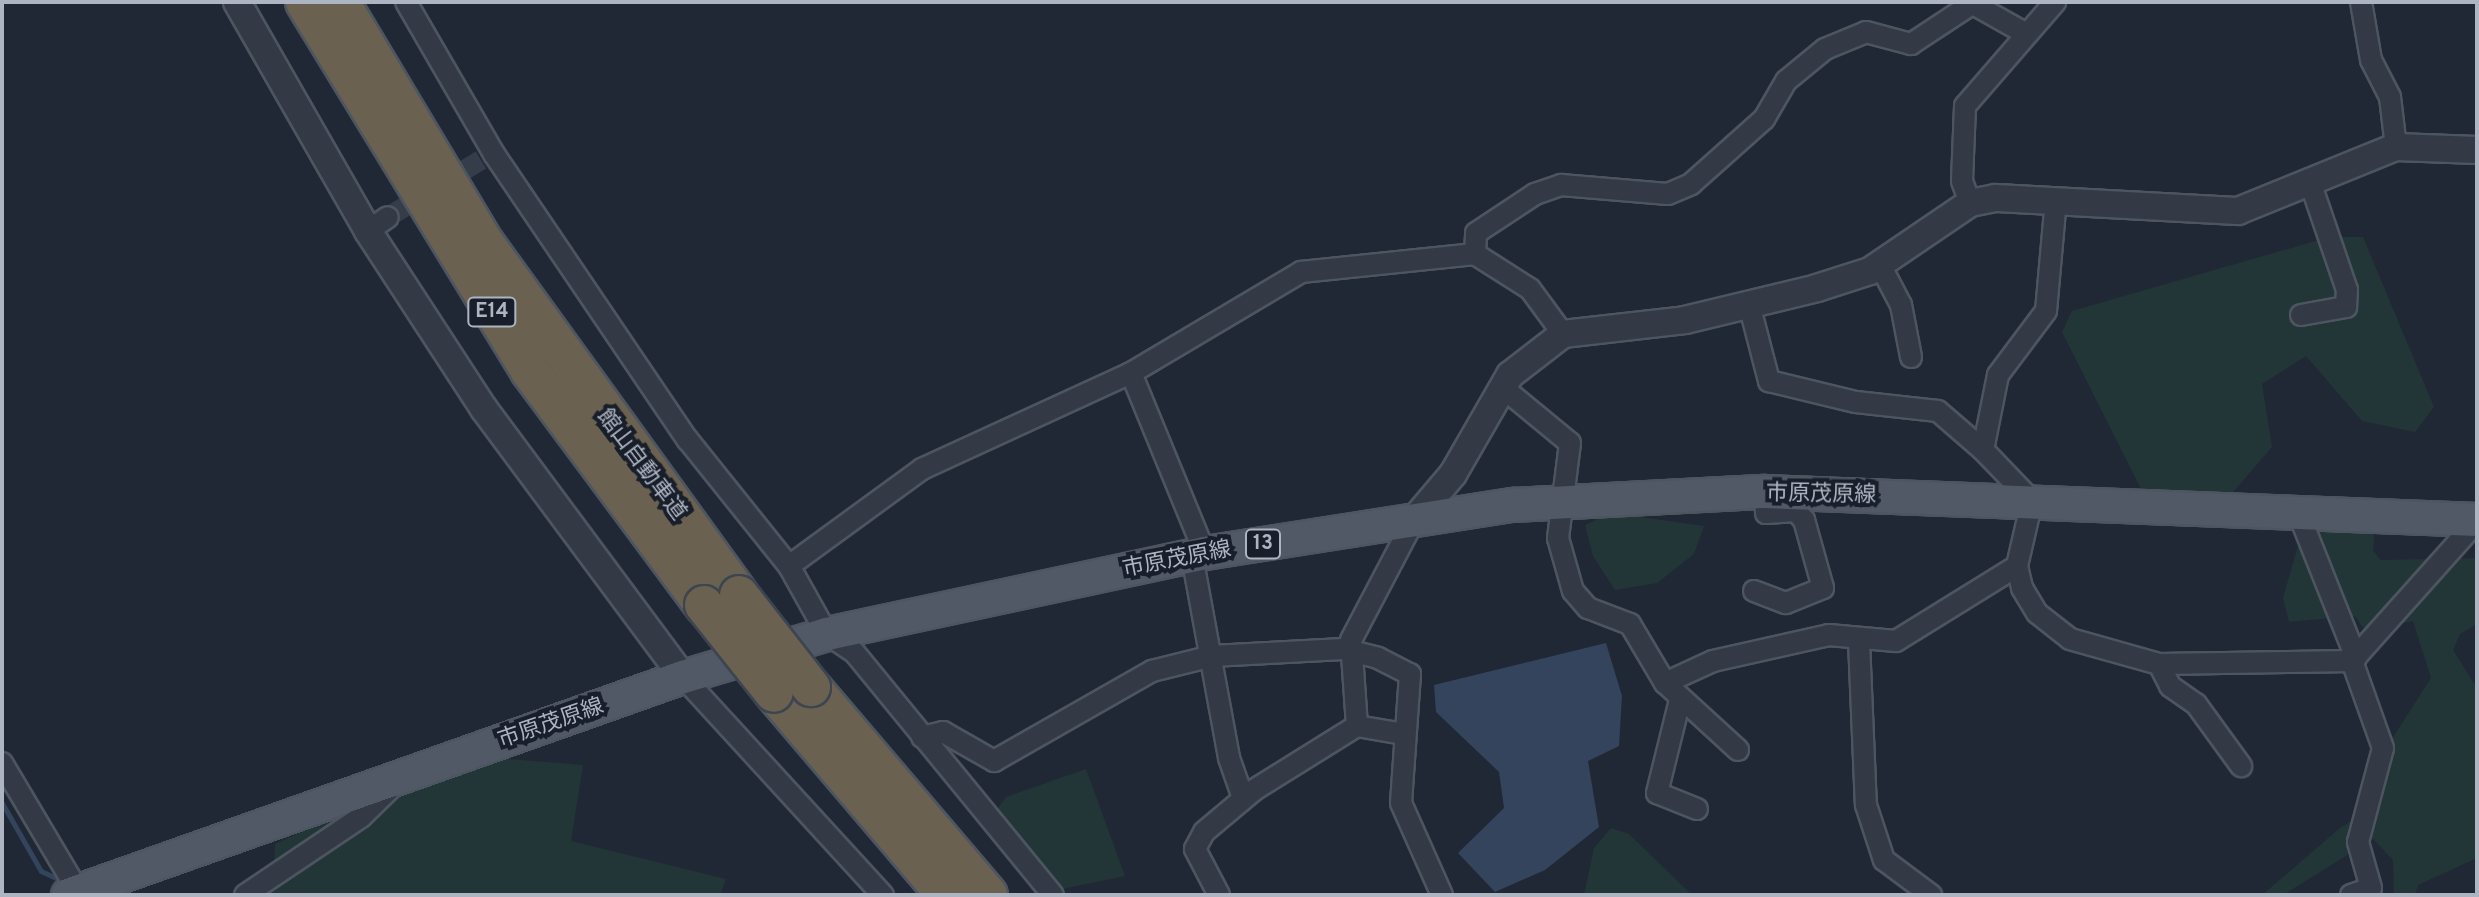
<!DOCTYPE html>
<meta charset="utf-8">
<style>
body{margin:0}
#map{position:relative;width:2479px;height:897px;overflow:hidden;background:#202835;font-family:Overpass,"Noto Sans JP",sans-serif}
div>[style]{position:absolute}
.green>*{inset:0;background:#223537}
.water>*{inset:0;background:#33445c}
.stream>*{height:5px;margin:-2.5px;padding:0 2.5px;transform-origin:2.5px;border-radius:2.5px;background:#33445c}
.minor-tunnel>*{height:20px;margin-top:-10px;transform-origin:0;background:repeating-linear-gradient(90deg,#353d4a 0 20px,transparent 0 30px)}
.roads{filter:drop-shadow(2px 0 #4d5560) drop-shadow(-2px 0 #4d5560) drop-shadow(0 2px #4d5560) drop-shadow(0 -2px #4d5560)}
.minor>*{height:20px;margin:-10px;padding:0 10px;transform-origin:10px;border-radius:10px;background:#333a45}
.tertiary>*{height:26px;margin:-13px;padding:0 13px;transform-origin:13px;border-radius:13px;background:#333a45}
.primary>*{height:32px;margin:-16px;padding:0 16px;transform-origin:16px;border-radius:16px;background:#515966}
.motorway>*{height:38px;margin:-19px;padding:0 19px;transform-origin:19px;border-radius:19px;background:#6b6150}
.bridges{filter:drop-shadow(2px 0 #3d4550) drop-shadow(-2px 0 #3d4550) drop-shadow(0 2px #3d4550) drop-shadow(0 -2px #3d4550)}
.motorway-bridge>*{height:38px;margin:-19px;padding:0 19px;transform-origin:19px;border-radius:19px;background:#6b6150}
span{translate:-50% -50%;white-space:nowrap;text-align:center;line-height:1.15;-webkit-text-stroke:8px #191f2a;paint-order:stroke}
.shield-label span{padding:2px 6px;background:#191f2a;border:2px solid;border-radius:6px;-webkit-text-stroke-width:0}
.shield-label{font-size:20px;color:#adb5c2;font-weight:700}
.street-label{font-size:22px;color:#adb5c2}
.frame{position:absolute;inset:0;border:4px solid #adb5c2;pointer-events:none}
</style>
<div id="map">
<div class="green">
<i style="clip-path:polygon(2329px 237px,2363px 237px,2434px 407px,2415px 432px,2362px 421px,2306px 356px,2262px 384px,2272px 447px,2228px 498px,2156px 519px,2062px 332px,2072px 311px)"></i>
<i style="clip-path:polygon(1612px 513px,1704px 526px,1694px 554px,1657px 583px,1615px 590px,1593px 556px,1585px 525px)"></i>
<i style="clip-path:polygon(2375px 523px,2373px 550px,2380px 560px,2477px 558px,2477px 624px,2460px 634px,2453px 650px,2477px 688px,2477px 858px,2418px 885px,2415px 895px,2394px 895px,2393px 860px,2373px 839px,2283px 895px,2262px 895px,2340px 828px,2382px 802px,2390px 742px,2431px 678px,2413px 621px,2366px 632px,2355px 616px,2289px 622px,2283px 598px,2301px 535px,2322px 525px)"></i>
<i style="clip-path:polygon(470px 756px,583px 765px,571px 841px,726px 879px,720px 895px,272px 895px,275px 844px)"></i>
<i style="clip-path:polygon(1086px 769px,1125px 876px,1038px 894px,992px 816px,1006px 797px)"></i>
<i style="clip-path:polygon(1611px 828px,1629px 834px,1692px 895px,1584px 895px,1594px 848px)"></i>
</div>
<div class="water">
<i style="clip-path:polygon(1606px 643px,1622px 696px,1619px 746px,1588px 761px,1599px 827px,1545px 870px,1495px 892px,1458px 853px,1504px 808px,1499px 772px,1436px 712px,1434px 685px)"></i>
</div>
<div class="stream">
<i style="left:2px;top:803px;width:78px;rotate:60.2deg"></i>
<i style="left:41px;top:871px;width:26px;rotate:25deg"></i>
</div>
<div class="minor-tunnel">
<i style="left:388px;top:217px;width:109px;rotate:-31.5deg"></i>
</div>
<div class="roads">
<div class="minor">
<i style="left:406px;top:2px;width:176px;rotate:59.9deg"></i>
<i style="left:494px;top:154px;width:346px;rotate:55.9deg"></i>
<i style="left:688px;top:440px;width:161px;rotate:51.3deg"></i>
<i style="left:789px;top:566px;width:78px;rotate:60.8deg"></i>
<i style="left:827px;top:634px;width:32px;rotate:34deg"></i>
<i style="left:854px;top:652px;width:314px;rotate:50.7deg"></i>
<i style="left:2361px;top:2px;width:59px;rotate:80.2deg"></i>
<i style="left:2371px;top:60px;width:42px;rotate:62.8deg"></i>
<i style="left:2390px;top:97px;width:50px;rotate:83.2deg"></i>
<i style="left:1973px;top:4px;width:57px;rotate:29.2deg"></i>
<i style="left:2056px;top:199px;width:112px;rotate:95.1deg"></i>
<i style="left:2046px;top:311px;width:80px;rotate:126.9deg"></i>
<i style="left:1998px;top:375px;width:76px;rotate:101.3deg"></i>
<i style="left:1983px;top:450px;width:71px;rotate:46.1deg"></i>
<i style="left:2032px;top:501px;width:67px;rotate:103deg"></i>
<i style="left:2017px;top:566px;width:23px;rotate:77deg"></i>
<i style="left:2022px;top:588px;width:29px;rotate:59deg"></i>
<i style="left:2037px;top:613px;width:42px;rotate:38.2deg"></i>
<i style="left:2070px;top:639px;width:92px;rotate:15.7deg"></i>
<i style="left:2159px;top:664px;width:193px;rotate:-0.9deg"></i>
<i style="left:2352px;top:661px;width:188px;rotate:-48.2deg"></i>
<i style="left:1970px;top:203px;width:23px;rotate:-110deg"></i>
<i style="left:1962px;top:181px;width:75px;rotate:-87.7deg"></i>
<i style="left:1965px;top:106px;width:138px;rotate:-49.1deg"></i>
<i style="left:368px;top:231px;width:24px;rotate:-35deg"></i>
<i style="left:1475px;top:254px;width:21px;rotate:-87deg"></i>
<i style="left:1476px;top:233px;width:71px;rotate:-33.5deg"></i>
<i style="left:1535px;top:194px;width:28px;rotate:-19deg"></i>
<i style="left:1561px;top:185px;width:107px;rotate:4.8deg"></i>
<i style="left:1668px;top:194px;width:25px;rotate:-23deg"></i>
<i style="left:1691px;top:184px;width:98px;rotate:-41.7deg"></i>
<i style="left:1764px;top:119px;width:44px;rotate:-59.9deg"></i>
<i style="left:1786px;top:81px;width:50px;rotate:-39.4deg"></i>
<i style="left:1825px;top:49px;width:44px;rotate:-22.5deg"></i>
<i style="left:1866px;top:32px;width:47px;rotate:14.9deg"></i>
<i style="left:1911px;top:44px;width:77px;rotate:-33.3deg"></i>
<i style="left:1880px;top:265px;width:45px;rotate:62.3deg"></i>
<i style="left:1901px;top:305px;width:53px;rotate:79.1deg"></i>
<i style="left:1749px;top:304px;width:80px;rotate:75.4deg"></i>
<i style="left:1769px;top:381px;width:89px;rotate:13.6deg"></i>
<i style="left:1856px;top:402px;width:82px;rotate:6.3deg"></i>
<i style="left:1938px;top:411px;width:60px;rotate:40.9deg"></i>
<i style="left:2301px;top:315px;width:46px;rotate:-10.1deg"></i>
<i style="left:2346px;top:307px;width:17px;rotate:-87deg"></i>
<i style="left:2347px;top:290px;width:117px;rotate:-108.9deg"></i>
<i style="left:1131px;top:373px;width:195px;rotate:67.7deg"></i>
<i style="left:1502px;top:387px;width:88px;rotate:39.5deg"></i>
<i style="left:1570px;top:443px;width:96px;rotate:97.2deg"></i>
<i style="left:1558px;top:538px;width:55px;rotate:74.2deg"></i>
<i style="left:1573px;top:591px;width:23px;rotate:49deg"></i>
<i style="left:1588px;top:608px;width:45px;rotate:20.9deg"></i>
<i style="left:1630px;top:624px;width:69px;rotate:59.3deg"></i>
<i style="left:1665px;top:683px;width:99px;rotate:42.5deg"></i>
<i style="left:2298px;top:512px;width:157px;rotate:68.3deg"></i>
<i style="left:1192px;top:556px;width:205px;rotate:79.6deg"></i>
<i style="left:1229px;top:758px;width:42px;rotate:70.7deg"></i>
<i style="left:789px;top:566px;width:165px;rotate:-36.1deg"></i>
<i style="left:922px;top:469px;width:230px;rotate:-24.7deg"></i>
<i style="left:1131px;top:373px;width:198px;rotate:-30.7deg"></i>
<i style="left:1301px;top:272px;width:175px;rotate:-5.9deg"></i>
<i style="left:1475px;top:254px;width:65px;rotate:32.5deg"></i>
<i style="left:1530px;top:289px;width:56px;rotate:53.7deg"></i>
<i style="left:1754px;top:591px;width:34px;rotate:21deg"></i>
<i style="left:1786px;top:603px;width:40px;rotate:-22deg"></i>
<i style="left:1823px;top:588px;width:71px;rotate:-105.6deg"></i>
<i style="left:1804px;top:520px;width:12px;rotate:-132deg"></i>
<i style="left:1796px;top:511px;width:30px;rotate:176deg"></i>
<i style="left:1766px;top:513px;width:21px;rotate:-93deg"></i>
<i style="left:1859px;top:641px;width:164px;rotate:87.6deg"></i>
<i style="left:1866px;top:805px;width:58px;rotate:71.9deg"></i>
<i style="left:1884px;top:860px;width:59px;rotate:36.7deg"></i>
<i style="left:2159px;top:664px;width:25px;rotate:63deg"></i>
<i style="left:2170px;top:686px;width:32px;rotate:35deg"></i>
<i style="left:2196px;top:704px;width:77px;rotate:54deg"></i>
<i style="left:683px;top:677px;width:296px;rotate:47.5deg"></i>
<i style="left:1665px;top:683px;width:53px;rotate:-24.6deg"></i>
<i style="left:1713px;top:661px;width:119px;rotate:-12.6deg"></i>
<i style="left:1829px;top:635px;width:67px;rotate:5.1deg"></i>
<i style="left:1896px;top:641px;width:142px;rotate:-31.8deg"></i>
<i style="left:1680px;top:700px;width:96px;rotate:103.9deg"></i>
<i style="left:1657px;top:793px;width:43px;rotate:21.8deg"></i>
<i style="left:1357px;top:726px;width:48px;rotate:9.7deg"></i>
<i style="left:922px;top:737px;width:22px;rotate:-13deg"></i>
<i style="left:943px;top:732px;width:59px;rotate:29.6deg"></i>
<i style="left:994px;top:761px;width:182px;rotate:-29.7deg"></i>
<i style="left:1152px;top:671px;width:62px;rotate:-14deg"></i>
<i style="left:1212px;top:656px;width:131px;rotate:-3.1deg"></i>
<i style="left:1343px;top:649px;width:36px;rotate:14deg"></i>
<i style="left:1378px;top:658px;width:36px;rotate:27deg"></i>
<i style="left:1410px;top:674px;width:129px;rotate:94deg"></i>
<i style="left:1401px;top:803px;width:101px;rotate:66deg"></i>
<i style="left:2px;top:763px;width:149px;rotate:59.3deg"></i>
<i style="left:245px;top:895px;width:140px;rotate:-33.9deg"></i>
<i style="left:361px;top:817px;width:49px;rotate:-44.2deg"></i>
<i style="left:1219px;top:895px;width:52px;rotate:-117.6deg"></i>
<i style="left:1195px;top:849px;width:19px;rotate:-62deg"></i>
<i style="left:1204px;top:832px;width:65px;rotate:-40deg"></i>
<i style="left:1254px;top:790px;width:121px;rotate:-31.9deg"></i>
<i style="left:1357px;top:726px;width:86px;rotate:-94deg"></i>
<i style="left:1351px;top:640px;width:136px;rotate:-62.3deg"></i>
<i style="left:2351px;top:895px;width:21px;rotate:-19deg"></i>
<i style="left:2371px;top:888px;width:48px;rotate:-105.8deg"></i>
<i style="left:2358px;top:842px;width:97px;rotate:-75.1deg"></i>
<i style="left:2383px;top:748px;width:92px;rotate:-109.6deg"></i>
</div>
<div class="tertiary">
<i style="left:237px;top:2px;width:264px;rotate:60.2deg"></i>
<i style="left:368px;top:231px;width:212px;rotate:56.9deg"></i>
<i style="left:484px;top:409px;width:334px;rotate:53.4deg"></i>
<i style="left:1414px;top:520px;width:60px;rotate:-49.7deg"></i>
<i style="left:1453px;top:474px;width:114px;rotate:-60.1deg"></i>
<i style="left:1510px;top:375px;width:67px;rotate:-37.7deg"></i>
<i style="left:1563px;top:334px;width:123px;rotate:-6.5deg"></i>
<i style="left:1685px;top:320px;width:136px;rotate:-13.6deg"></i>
<i style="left:1817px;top:288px;width:56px;rotate:-17.8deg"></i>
<i style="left:1870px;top:271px;width:121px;rotate:-34.2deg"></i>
<i style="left:1970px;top:203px;width:26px;rotate:-11deg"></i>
<i style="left:1996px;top:198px;width:242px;rotate:3.1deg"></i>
<i style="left:2238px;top:211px;width:170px;rotate:-22.1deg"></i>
<i style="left:2396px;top:147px;width:81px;rotate:2.1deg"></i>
</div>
<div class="primary">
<i style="left:68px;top:895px;width:652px;rotate:-19.52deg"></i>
<i style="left:683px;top:677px;width:150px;rotate:-16.6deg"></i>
<i style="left:827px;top:634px;width:387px;rotate:-12.1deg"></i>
<i style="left:1205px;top:553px;width:312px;rotate:-8.9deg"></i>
<i style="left:1513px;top:505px;width:252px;rotate:-3deg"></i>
<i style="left:1765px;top:492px;width:713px;rotate:2.25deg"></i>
</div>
<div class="motorway">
<i style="left:305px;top:2px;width:432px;rotate:58.6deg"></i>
<i style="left:530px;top:371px;width:292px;rotate:53.4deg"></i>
<i style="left:340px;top:2px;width:282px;rotate:59.1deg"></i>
<i style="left:485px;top:244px;width:433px;rotate:54.1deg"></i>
<i style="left:811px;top:687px;width:273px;rotate:49.6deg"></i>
<i style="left:774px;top:693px;width:265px;rotate:49.6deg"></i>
</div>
</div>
<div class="bridges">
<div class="motorway-bridge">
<i style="left:739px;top:595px;width:117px;rotate:52deg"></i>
<i style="left:704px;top:605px;width:112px;rotate:51.5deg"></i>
</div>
</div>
<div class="shield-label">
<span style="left:492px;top:312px">E14</span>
<span style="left:1263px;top:544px">13</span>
</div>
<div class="street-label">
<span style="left:641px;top:465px;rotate:53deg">館山自動車道</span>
<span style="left:1821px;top:495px;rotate:1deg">市原茂原線</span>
<span style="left:1177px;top:560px;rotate:-11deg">市原茂原線</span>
<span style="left:551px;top:724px;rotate:-19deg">市原茂原線</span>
</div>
<div class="frame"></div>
</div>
